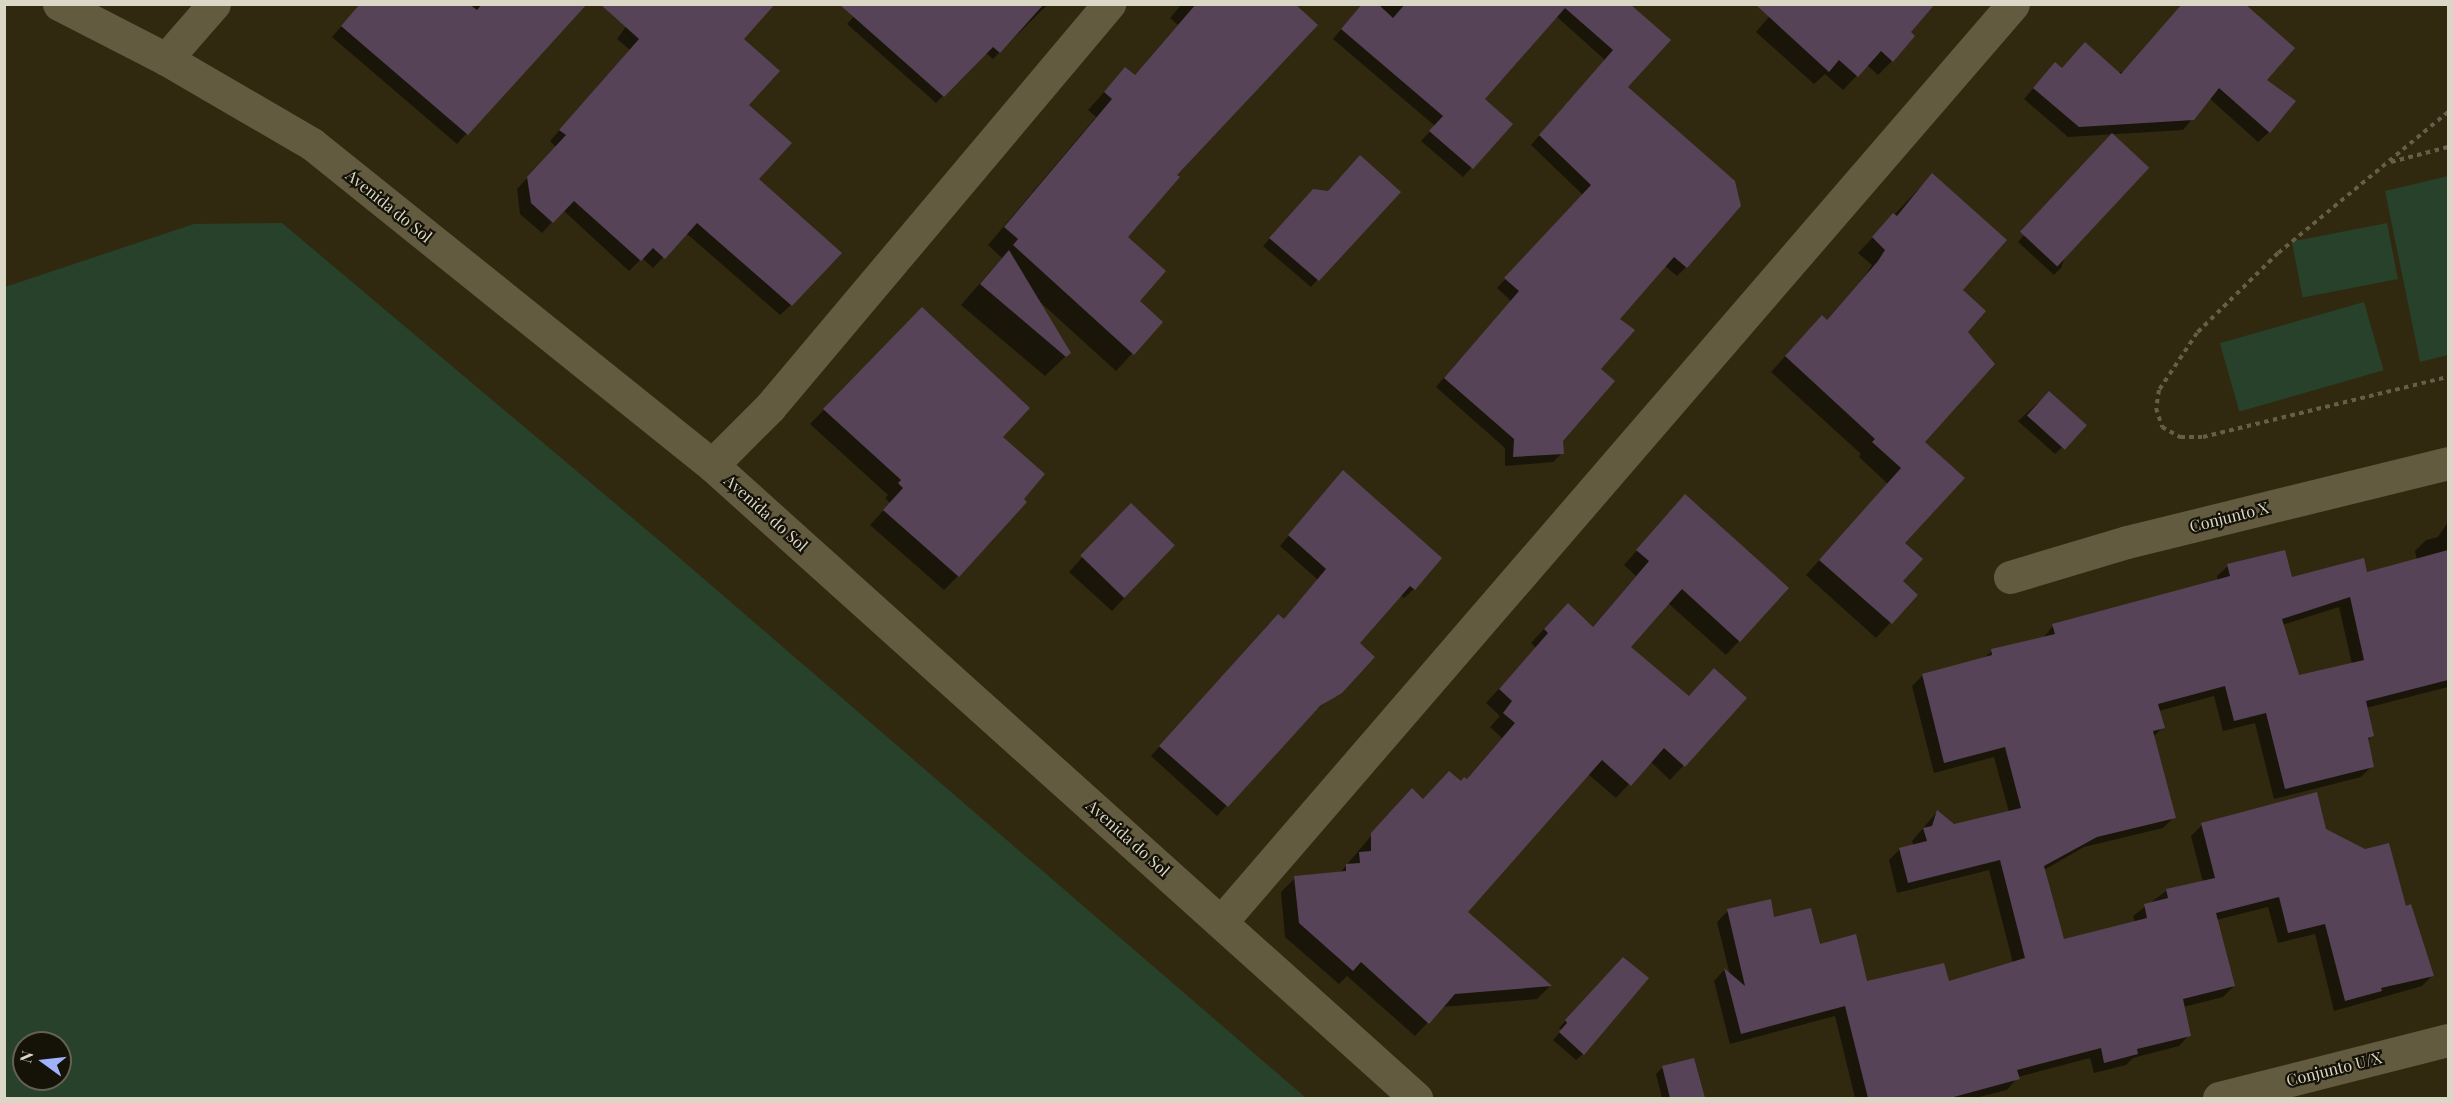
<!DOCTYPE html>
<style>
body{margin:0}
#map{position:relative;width:2453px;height:1103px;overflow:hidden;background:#30290f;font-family:"Playfair Display",serif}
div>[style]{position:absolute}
.green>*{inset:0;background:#28412a;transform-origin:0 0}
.shadow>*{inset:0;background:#0007}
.building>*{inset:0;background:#564358;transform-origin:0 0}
.path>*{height:4px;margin-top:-2px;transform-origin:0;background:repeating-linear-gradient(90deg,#655f48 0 4.5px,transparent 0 9px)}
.minor>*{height:33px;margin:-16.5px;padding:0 16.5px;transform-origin:16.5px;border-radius:16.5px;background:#635b40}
.tertiary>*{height:33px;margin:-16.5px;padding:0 16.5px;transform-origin:16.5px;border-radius:16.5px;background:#635b40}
span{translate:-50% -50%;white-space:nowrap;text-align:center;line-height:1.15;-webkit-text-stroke:4.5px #151207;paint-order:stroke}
.street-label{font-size:16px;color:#dbd7c7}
.frame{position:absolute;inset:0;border:6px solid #dbd7c7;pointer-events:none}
.north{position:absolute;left:12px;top:1031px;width:60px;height:60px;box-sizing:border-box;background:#151207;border:2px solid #646154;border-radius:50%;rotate:285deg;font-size:16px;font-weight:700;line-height:24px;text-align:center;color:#dbd7c7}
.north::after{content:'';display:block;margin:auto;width:21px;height:27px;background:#a1b2fd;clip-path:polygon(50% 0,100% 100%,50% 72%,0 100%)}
</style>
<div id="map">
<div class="green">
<i style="clip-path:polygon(2448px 176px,2448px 355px,2420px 362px,2385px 191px)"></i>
<i style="clip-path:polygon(evenodd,282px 223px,661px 542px,1306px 1098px,5px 1098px,5px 287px,194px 224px,282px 223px,24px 1043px,60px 1043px,60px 1079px,24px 1079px,24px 1043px)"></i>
<i style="left:2387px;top:223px;width:57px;height:97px;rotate:79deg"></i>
<i style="left:2364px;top:302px;width:71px;height:150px;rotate:74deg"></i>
</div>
<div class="shadow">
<i style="clip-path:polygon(361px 4px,585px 4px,457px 144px,332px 37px)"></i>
<i style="clip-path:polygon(642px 4px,741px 40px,757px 179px,791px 305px,780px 315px,686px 233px,653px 268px,642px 258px,629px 271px,563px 210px,542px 233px,520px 214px,517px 189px,556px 147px,550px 141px,630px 50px,617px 39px)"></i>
<i style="clip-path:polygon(865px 4px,1048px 4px,993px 59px,986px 53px,936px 103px,847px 24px)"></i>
<i style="clip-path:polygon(1182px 4px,1293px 4px,1175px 175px,1126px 237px,1138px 301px,1161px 322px,1116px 371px,1039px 301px,1069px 353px,1045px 376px,961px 305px,1002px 258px,988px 245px,1096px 117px,1088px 110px,1125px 69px,1134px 76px,1178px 25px,1170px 18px)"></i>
<i style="clip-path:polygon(1362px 4px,1628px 4px,1626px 88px,1686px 267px,1677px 276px,1665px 266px,1618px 319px,1599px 369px,1562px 440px,1562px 453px,1553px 462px,1505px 466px,1505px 448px,1436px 387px,1511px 301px,1497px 288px,1583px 195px,1531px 145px,1605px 60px,1556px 16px,1482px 99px,1511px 124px,1463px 177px,1421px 141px,1435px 126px,1333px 39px)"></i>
<i style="clip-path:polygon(1773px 12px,1908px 32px,1892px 61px,1878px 75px,1867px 65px,1843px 90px,1825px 74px,1814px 84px,1756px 32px)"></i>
<i style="clip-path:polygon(2061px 69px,2265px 80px,2269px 132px,2258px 142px,2209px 98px,2183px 130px,2068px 137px,2024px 99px,2045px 75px)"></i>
<i style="clip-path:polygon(2105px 142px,2061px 268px,2054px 275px,2018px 242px)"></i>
<i style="clip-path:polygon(1932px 175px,1961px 290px,1966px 332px,1923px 442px,1903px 543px,1901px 581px,1916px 595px,1876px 638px,1806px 575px,1888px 484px,1859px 457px,1861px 454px,1771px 372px,1807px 332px,1826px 321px,1864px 277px,1872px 265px,1858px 253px)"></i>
<i style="clip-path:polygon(1398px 192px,1311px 287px,1263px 246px,1306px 198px)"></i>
<i style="clip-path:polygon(922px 309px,1001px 437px,958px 576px,944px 590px,870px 525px,890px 503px,885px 498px,888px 495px,810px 424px)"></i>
<i style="clip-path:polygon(2049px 393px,2085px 425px,2055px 454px,2018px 421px)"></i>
<i style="clip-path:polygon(1334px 482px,1414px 589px,1404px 598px,1400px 595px,1358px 643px,1341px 692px,1310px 714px,1217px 816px,1151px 756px,1268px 626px,1283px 621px,1318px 580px,1280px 546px)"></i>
<i style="clip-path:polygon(1685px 496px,1739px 641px,1726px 655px,1668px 603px,1629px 647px,1689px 697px,1745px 699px,1670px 780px,1650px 761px,1616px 798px,1588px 774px,1465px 912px,1550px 986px,1537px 999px,1442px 1007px,1415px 1036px,1347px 976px,1339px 984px,1285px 937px,1281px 892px,1295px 878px,1339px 874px,1398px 804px,1423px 801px,1466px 780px,1502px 738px,1490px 727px,1500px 716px,1486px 703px,1536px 648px,1531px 643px,1554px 618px,1592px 628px,1636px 576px,1624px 565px)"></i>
<i style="clip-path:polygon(1117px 519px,1125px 597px,1112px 611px,1069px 572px)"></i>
<i style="clip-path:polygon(evenodd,2448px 522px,2448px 687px,2366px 708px,2373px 735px,2367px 741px,2372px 766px,2361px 777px,2274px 799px,2255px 723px,2223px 731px,2214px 696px,2159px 711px,2163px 727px,2153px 737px,2174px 817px,2163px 828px,2084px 847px,2044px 870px,2063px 941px,2135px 922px,2133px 916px,2166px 891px,2203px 882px,2191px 836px,2202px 825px,2325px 830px,2405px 907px,2433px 975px,2422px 986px,2334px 1011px,2315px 934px,2278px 943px,2268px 907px,2216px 920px,2234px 986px,2223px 997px,2183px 1007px,2189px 1035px,2179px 1046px,2133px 1058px,2126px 1065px,2094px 1073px,2090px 1058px,2018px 1077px,2007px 1090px,1975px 1098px,1855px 1098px,1835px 1016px,1730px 1044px,1714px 981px,1724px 970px,1730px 975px,1717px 922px,1728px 911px,1773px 918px,1819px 945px,1866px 983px,1948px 983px,2013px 963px,1989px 870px,1897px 893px,1889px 860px,1900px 849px,1914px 846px,1912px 841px,1937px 812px,1953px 826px,2009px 812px,1994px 757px,1934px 773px,1912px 686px,1923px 675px,1983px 659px,1992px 651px,2043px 638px,2053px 626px,2218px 581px,2217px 576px,2228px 566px,2291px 579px,2366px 574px,2417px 560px,2415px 551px,2426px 540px,2438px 537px,2448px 522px,2339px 607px,2352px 664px,2298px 677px,2282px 625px,2339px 607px)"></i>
<i style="clip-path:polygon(1616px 966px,1583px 1054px,1576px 1060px,1553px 1040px,1562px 1030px,1559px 1028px)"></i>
<i style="clip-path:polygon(1693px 1060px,1704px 1098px,1662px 1098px,1656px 1074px,1663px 1067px)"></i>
</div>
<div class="building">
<i style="clip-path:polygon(360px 4px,469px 4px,477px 10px,482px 4px,587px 4px,468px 135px,341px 26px)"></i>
<i style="clip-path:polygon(600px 4px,775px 4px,744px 39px,780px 71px,749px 105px,792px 143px,759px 179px,842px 253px,792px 306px,697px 223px,665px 259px,653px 248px,641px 261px,574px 201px,553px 223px,531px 203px,527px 177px,566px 135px,559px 130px,639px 39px)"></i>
<i style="clip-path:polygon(839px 4px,1044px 4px,1000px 53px,993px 47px,944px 97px)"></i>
<i style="clip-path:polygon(1196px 4px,1295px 4px,1318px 25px,1177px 175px,1180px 177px,1128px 237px,1166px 271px,1140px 301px,1163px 322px,1134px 355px,1013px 245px,1018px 239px,1004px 227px,1112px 99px,1104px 92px,1125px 67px,1135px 75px)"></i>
<i style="clip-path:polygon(1362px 4px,1378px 4px,1393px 18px,1405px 4px,1630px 4px,1671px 40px,1628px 87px,1735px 181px,1741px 206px,1687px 268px,1674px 257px,1620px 319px,1635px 330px,1601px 369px,1615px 381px,1563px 441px,1564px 454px,1513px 457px,1514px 439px,1444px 378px,1519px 291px,1504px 278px,1591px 185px,1539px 135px,1613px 50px,1565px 8px,1485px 99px,1513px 124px,1473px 169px,1429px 131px,1443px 116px,1341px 29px)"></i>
<i style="clip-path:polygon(1755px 4px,1935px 4px,1911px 32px,1915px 36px,1893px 62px,1881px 51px,1858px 77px,1839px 60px,1829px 72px)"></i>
<i style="clip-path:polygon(2182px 4px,2245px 4px,2295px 48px,2267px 80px,2296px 101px,2270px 133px,2219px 88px,2194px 120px,2079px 127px,2033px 88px,2055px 62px,2062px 68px,2085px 42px,2121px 74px)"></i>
<i style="left:2112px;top:133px;width:51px;height:135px;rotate:43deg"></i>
<i style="clip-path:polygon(1360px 155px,1401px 192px,1319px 281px,1269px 238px,1313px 189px,1328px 191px)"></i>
<i style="clip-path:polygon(1932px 173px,2007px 240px,1963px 290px,1986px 311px,1968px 332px,1995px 364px,1925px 442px,1965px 478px,1905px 543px,1923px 559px,1903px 581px,1918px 595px,1892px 624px,1819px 560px,1901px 468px,1872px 442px,1875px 439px,1785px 356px,1822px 315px,1827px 320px,1878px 261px,1885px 250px,1872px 237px,1893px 213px,1897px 216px)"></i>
<i style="clip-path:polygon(1009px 250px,1071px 353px,1066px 357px,980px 284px)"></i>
<i style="clip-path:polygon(922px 307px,1030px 408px,1003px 437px,1045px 474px,1024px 499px,1027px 502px,959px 577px,883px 510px,903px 488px,898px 483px,901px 480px,823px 409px)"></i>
<i style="left:2049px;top:391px;width:51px;height:33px;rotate:42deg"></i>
<i style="clip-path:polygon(1343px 470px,1442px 558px,1415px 590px,1410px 586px,1360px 643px,1375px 657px,1342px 693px,1320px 706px,1228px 807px,1159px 746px,1278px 614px,1284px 619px,1326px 569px,1288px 535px)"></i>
<i style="clip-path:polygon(1685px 494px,1789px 588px,1740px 642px,1682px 589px,1631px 647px,1689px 696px,1714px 668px,1747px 698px,1685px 767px,1664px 748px,1631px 786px,1602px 760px,1468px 912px,1552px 986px,1455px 994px,1429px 1024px,1361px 962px,1353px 971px,1299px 923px,1294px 876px,1346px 871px,1346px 864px,1360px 863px,1359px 852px,1371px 851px,1371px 833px,1412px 788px,1423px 799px,1449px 771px,1461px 781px,1464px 777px,1467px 779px,1515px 723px,1503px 713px,1512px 701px,1499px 689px,1548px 633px,1544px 629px,1568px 603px,1593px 627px,1649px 561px,1636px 550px)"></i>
<i style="left:1131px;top:503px;width:61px;height:73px;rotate:44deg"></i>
<i style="clip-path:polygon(evenodd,2285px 550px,2292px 577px,2364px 558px,2367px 572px,2448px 550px,2448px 680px,2366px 701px,2374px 736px,2368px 738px,2374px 767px,2285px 789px,2266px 713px,2234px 721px,2225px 686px,2158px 704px,2165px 728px,2153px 731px,2176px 818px,2097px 837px,2044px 866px,2064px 939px,2147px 918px,2144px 904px,2168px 898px,2166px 889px,2215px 878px,2201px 823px,2317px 792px,2326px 829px,2365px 849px,2389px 843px,2406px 906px,2411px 904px,2434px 976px,2381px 988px,2382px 991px,2345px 1001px,2325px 924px,2288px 933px,2279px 897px,2216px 913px,2235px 986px,2183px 999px,2191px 1036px,2137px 1049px,2138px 1054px,2104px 1063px,2101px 1048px,2017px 1070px,2020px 1079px,1950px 1098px,1868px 1098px,1845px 1006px,1741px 1034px,1724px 968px,1745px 986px,1727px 909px,1771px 899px,1774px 917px,1811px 908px,1820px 944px,1856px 934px,1867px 981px,1944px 963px,1949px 981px,2025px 958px,2000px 860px,1908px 883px,1899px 848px,1927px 841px,1923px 828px,1932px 826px,1937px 810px,1954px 824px,2021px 808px,2005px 747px,1944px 763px,1922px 674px,1992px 655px,1991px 649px,2055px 634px,2052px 624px,2230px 576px,2227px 564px,2285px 550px,2350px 597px,2364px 660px,2299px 675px,2282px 619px,2350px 597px)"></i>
<i style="clip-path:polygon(1623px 957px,1649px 978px,1584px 1055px,1559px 1032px,1567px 1023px,1565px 1020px)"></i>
<i style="clip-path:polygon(1694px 1058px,1705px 1098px,1670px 1098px,1662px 1066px)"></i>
</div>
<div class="path">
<i style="left:2448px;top:112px;width:221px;rotate:140.3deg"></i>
<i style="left:2278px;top:253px;width:114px;rotate:135.4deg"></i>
<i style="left:2197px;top:333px;width:69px;rotate:123.7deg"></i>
<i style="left:2159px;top:390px;width:18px;rotate:99deg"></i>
<i style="left:2156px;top:408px;width:20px;rotate:72deg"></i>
<i style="left:2162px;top:427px;width:21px;rotate:29deg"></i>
<i style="left:2180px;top:437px;width:23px"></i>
<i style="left:2203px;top:437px;width:252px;rotate:-13.8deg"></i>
<i style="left:2391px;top:162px;width:59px;rotate:-14.7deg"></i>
</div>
<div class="minor">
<i style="left:166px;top:59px;width:73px;rotate:-48.9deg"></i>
<i style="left:712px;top:465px;width:82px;rotate:-45deg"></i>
<i style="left:770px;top:407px;width:527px;rotate:-49.93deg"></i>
<i style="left:2010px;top:577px;width:122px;rotate:-16.7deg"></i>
<i style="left:2127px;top:542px;width:331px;rotate:-13.8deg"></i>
<i style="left:1221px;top:922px;width:1212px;rotate:-49.21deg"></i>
<i style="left:2219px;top:1098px;width:236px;rotate:-14.2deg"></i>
</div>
<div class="tertiary">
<i style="left:59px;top:4px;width:120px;rotate:27.2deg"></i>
<i style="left:166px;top:59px;width:169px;rotate:30.2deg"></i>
<i style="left:312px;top:144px;width:513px;rotate:38.75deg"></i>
<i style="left:712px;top:465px;width:947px;rotate:41.96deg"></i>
</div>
<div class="street-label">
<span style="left:389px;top:206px;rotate:39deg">Avenida do Sol</span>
<span style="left:766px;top:513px;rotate:42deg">Avenida do Sol</span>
<span style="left:2229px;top:517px;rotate:-14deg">Conjunto X</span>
<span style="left:1128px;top:838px;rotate:42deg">Avenida do Sol</span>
<span style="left:2334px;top:1069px;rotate:-14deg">Conjunto U/X</span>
</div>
<div class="frame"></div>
<div class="north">N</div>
</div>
